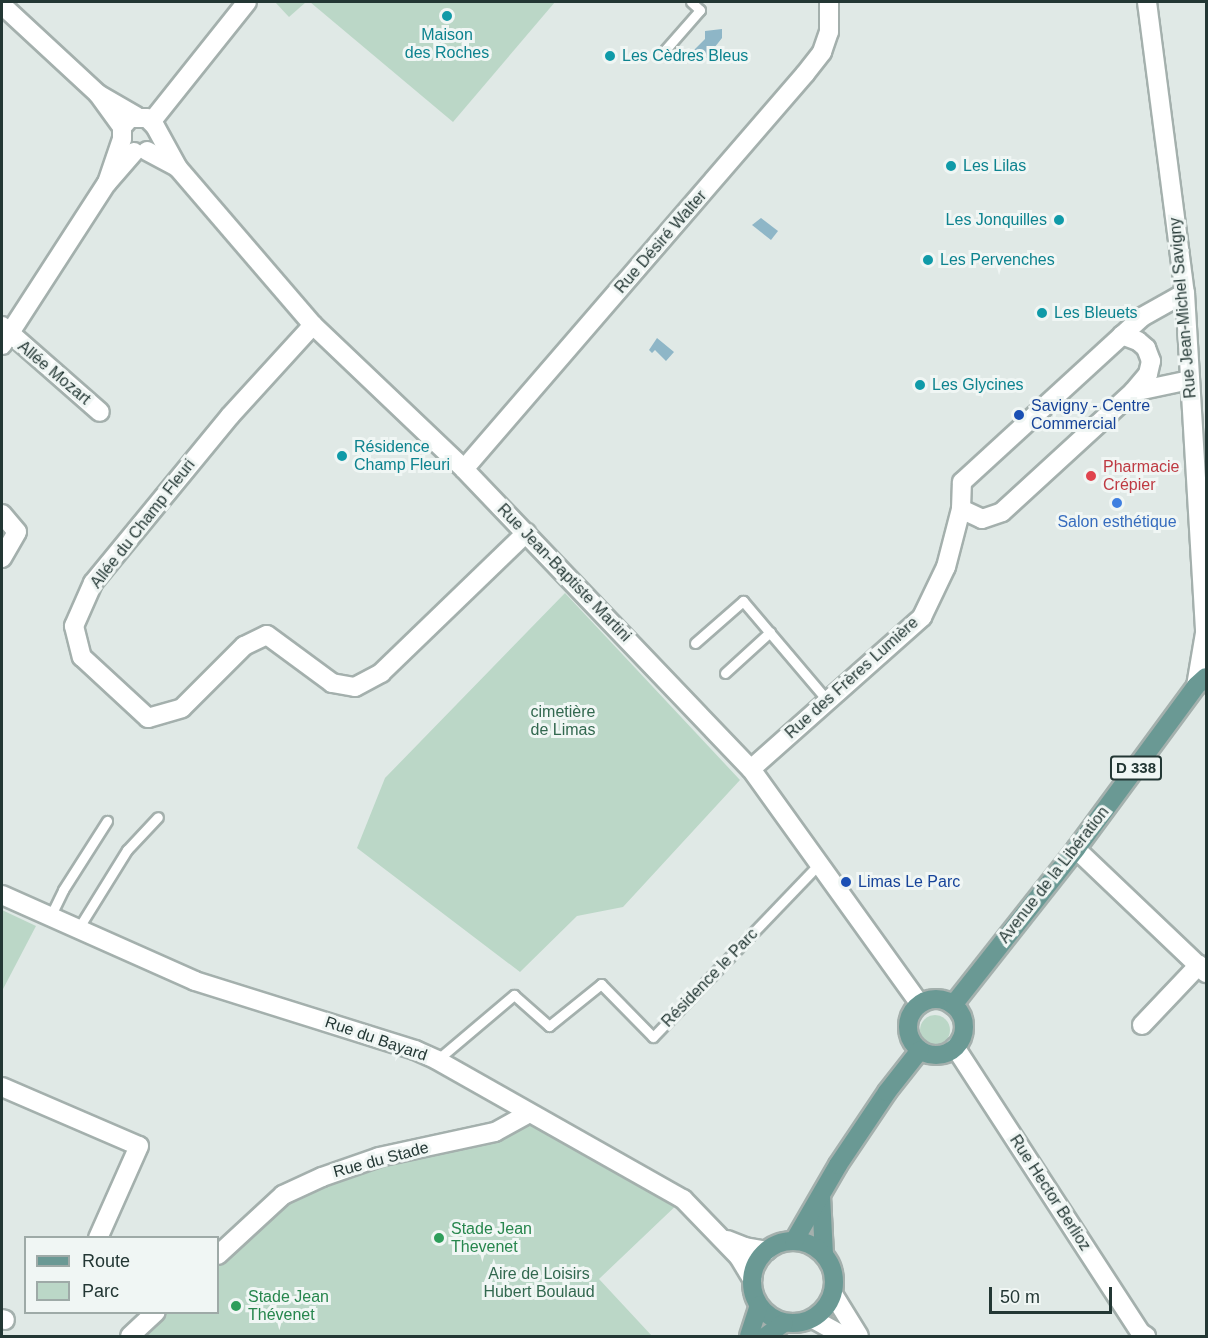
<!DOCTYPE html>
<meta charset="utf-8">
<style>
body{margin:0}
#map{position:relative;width:1208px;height:1338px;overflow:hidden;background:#e0e9e6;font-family:Helvetica,sans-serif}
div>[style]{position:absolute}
.green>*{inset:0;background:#bbd7c7}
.round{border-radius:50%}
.water>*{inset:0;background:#8eb6c7}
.roads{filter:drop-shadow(2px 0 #a4b0ad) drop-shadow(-2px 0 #a4b0ad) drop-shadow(0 2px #a4b0ad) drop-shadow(0 -2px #a4b0ad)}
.lane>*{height:9px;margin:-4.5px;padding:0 4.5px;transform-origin:4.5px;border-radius:4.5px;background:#fff}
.street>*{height:18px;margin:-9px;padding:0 9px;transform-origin:9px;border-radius:9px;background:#fff}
.secondary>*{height:18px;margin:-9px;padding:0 9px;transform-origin:9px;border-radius:9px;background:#fff}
.primary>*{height:18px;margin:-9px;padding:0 9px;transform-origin:9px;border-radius:9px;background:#6a9994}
.primary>.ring{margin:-9px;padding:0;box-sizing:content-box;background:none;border:18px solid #6a9994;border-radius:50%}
.dots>*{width:16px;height:16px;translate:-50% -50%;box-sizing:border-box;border:3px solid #f0f6f4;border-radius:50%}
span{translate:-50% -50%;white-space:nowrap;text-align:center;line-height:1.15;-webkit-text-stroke:6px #f0f6f4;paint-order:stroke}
.shield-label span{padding:2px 4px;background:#f0f6f4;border:2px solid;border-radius:4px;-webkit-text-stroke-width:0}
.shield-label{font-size:15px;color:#233734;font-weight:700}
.culture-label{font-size:16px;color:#0d838f}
.left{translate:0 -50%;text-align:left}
.right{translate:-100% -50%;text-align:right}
.street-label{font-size:16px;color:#233734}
.transit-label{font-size:16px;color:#164399}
.health-label{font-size:16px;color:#be3a42}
.shop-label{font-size:16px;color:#366cbe}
.park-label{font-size:16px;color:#32684f}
.leisure-label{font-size:16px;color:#27864d}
.frame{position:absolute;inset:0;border:3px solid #233734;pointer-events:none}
.legend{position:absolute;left:24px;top:1236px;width:195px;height:78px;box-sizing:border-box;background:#f0f6f4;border:2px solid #9eaaa7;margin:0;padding:8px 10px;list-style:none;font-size:18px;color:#233734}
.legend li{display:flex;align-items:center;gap:12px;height:30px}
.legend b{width:30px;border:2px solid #9eaaa7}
.scale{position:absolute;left:989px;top:1287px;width:123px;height:27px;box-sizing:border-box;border:3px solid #233734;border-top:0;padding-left:8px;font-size:18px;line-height:21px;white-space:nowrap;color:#233734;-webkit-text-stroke:4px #f0f6f4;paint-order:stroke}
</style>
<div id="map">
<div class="green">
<i style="clip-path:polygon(275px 2px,306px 2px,289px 17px)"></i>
<i style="clip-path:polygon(310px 2px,555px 2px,453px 122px)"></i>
<i style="clip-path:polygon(565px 593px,740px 780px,623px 907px,577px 916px,520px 972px,357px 848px,385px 778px)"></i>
<i style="clip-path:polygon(2px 910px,36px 926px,2px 991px)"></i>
<i class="round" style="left:920px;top:1015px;width:30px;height:30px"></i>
<i style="clip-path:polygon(529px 1113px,683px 1199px,599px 1279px,652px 1336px,130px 1336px,156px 1313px,218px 1312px,218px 1255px,283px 1195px)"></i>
</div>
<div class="water">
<i style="clip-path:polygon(722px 29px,722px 38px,703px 62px,691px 53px,705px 39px,705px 31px)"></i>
<i style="clip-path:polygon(761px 218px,778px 231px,771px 240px,752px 225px)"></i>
<i style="clip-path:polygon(657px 338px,674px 352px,666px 361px,655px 350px,652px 353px,649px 350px)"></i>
</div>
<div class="roads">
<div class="lane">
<i style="left:665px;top:50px;width:53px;rotate:-48.8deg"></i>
<i style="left:700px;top:10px;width:12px;rotate:-138deg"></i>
<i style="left:695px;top:643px;width:64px;rotate:-41.2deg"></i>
<i style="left:743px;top:601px;width:130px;rotate:49.7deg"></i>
<i style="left:725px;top:673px;width:61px;rotate:-42.3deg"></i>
<i style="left:50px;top:917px;width:30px;rotate:-64deg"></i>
<i style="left:63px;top:890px;width:82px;rotate:-57.5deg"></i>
<i style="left:78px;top:929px;width:93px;rotate:-58.2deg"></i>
<i style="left:127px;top:850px;width:45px;rotate:-46.8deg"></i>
<i style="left:437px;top:1060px;width:101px;rotate:-40.2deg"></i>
<i style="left:514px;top:995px;width:47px;rotate:41.5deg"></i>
<i style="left:549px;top:1026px;width:67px;rotate:-38.9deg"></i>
<i style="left:601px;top:984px;width:74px;rotate:45.5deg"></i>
<i style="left:653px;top:1037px;width:240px;rotate:-46.2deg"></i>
</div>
<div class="street">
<i style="left:1147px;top:2px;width:293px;rotate:82.6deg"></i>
<i style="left:1185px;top:293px;width:341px;rotate:86.6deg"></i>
<i style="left:1205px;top:633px;width:54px;rotate:99.6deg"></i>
<i style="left:2px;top:5px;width:131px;rotate:42.8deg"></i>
<i style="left:152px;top:121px;width:152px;rotate:-51.4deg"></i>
<i style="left:122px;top:127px;width:41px;rotate:-126deg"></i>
<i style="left:98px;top:94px;width:44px;rotate:30.1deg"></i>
<i style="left:147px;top:151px;width:34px;rotate:28deg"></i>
<i style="left:107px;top:183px;width:46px;rotate:-71.2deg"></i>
<i style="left:122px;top:139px;width:12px;rotate:-90deg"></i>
<i style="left:122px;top:127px;width:12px;rotate:-48deg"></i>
<i style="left:130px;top:118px;width:17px"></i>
<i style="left:147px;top:118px;width:11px;rotate:45deg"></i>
<i style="left:155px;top:126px;width:48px;rotate:61.3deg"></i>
<i style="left:178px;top:168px;width:207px;rotate:49.3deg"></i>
<i style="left:313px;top:325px;width:209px;rotate:43.6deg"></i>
<i style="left:464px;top:469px;width:415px;rotate:46.3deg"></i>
<i style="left:751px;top:769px;width:289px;rotate:54.3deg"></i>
<i style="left:313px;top:325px;width:123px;rotate:132.4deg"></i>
<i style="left:230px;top:416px;width:216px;rotate:129.4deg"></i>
<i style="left:93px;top:583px;width:47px;rotate:113.8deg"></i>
<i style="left:74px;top:626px;width:32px;rotate:76deg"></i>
<i style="left:82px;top:657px;width:90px;rotate:42.7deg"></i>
<i style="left:148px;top:718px;width:35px;rotate:-16deg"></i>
<i style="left:182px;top:708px;width:88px;rotate:-45deg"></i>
<i style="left:244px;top:646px;width:25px;rotate:-26deg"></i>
<i style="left:267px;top:635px;width:81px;rotate:36.4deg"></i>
<i style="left:332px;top:683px;width:23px;rotate:10deg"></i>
<i style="left:355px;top:687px;width:30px;rotate:-28deg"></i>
<i style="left:381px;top:673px;width:202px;rotate:-44deg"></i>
<i style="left:2px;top:326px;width:130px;rotate:41.3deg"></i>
<i style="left:1122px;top:335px;width:17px;rotate:21deg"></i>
<i style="left:1138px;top:341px;width:11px;rotate:41deg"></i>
<i style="left:1146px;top:348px;width:14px;rotate:69deg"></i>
<i style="left:1151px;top:361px;width:13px;rotate:103deg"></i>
<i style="left:1148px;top:374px;width:23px;rotate:130deg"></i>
<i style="left:2px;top:345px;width:193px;rotate:-57.1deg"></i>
<i style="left:107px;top:183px;width:41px;rotate:-48.9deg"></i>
<i style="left:464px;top:469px;width:522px;rotate:-49.2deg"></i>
<i style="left:805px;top:74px;width:28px;rotate:-52deg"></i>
<i style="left:822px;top:52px;width:21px;rotate:-71deg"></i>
<i style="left:829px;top:32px;width:30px;rotate:-90deg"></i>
<i style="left:961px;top:509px;width:23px;rotate:25deg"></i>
<i style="left:982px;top:519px;width:21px;rotate:-19deg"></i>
<i style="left:1002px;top:512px;width:178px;rotate:-42.5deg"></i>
<i style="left:1133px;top:392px;width:58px;rotate:-11.9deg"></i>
<i style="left:2px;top:514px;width:23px;rotate:50deg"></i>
<i style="left:17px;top:532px;width:30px;rotate:120deg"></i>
<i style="left:751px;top:769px;width:229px;rotate:-41.6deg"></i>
<i style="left:922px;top:617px;width:55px;rotate:-64.4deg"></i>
<i style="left:946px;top:567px;width:60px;rotate:-75.5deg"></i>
<i style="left:961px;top:509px;width:27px;rotate:-88deg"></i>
<i style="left:962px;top:482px;width:244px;rotate:-42.5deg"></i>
<i style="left:1142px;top:317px;width:49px;rotate:-29.2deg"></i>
<i style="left:1076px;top:849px;width:180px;rotate:43.6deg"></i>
<i style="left:2px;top:895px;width:211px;rotate:24deg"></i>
<i style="left:195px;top:981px;width:231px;rotate:17.4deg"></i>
<i style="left:415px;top:1050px;width:24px;rotate:24deg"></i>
<i style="left:437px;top:1060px;width:283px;rotate:29.5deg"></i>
<i style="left:683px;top:1199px;width:81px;rotate:46deg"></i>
<i style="left:739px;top:1257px;width:26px;rotate:59deg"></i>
<i style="left:1142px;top:1025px;width:83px;rotate:-46.5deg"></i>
<i style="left:955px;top:1047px;width:341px;rotate:57deg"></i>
<i style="left:1141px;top:1333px;width:6px;rotate:31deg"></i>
<i style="left:2px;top:1087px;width:149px;rotate:23.3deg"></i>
<i style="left:139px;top:1146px;width:101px;rotate:114deg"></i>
<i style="left:727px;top:1240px;width:19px;rotate:21deg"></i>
<i style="left:745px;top:1247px;width:22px;rotate:10deg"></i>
<i style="left:218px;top:1255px;width:88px;rotate:-42.7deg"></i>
<i style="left:283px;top:1195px;width:43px;rotate:-24.8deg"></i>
<i style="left:322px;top:1177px;width:60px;rotate:-19.3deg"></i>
<i style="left:379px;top:1157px;width:119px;rotate:-12.2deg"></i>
<i style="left:495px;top:1132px;width:39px;rotate:-29deg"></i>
<i style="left:2px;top:1319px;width:3px;rotate:18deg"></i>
<i style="left:130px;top:1336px;width:35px;rotate:-43deg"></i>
</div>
<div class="secondary">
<i style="left:833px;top:1294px;width:49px;rotate:58.2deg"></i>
<i style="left:813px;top:1319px;width:35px;rotate:29deg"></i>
</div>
<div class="primary">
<i class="ring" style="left:908px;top:999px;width:38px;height:38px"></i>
<i style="left:953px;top:1005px;width:199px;rotate:-51.7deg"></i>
<i style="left:1076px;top:849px;width:202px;rotate:-53.6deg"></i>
<i style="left:1196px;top:686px;width:13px;rotate:-42deg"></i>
<i style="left:821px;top:1196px;width:59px;rotate:87.1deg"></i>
<i class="ring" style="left:752px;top:1241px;width:64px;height:64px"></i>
<i style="left:794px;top:1241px;width:88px;rotate:-59.9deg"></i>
<i style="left:838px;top:1165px;width:88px;rotate:-56.1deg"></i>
<i style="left:887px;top:1092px;width:53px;rotate:-51.8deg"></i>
<i style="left:749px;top:1336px;width:32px;rotate:-72deg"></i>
<i style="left:766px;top:1336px;width:22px;rotate:-36deg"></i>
</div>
</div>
<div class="dots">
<i style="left:447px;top:16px;background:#0f9aa8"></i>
<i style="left:610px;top:56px;background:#0f9aa8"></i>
<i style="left:951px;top:166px;background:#0f9aa8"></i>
<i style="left:1059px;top:220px;background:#0f9aa8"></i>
<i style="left:928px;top:260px;background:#0f9aa8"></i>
<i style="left:1042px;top:313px;background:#0f9aa8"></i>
<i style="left:920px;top:385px;background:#0f9aa8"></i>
<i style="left:1019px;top:415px;background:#1a4fb4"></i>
<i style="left:342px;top:456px;background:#0f9aa8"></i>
<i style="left:1091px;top:476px;background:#e0444e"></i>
<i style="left:1117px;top:503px;background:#3f7fe0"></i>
<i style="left:846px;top:882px;background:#1a4fb4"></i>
<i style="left:439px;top:1238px;background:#2e9e5b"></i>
<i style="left:236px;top:1306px;background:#2e9e5b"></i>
</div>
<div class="shield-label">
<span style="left:1136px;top:768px">D 338</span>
</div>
<div class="culture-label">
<span style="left:447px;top:44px">Maison<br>des Roches</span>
<span class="left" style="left:622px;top:56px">Les Cèdres Bleus</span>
<span class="left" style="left:963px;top:166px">Les Lilas</span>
<span class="right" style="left:1047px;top:220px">Les Jonquilles</span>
<span class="left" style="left:940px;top:260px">Les Pervenches</span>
<span class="left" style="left:1054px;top:313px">Les Bleuets</span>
<span class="left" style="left:932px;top:385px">Les Glycines</span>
<span class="left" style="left:354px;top:456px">Résidence<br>Champ Fleuri</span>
</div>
<div class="street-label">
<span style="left:661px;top:242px;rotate:-49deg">Rue Désiré Walter</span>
<span style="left:1183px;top:308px;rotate:-95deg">Rue Jean-Michel Savigny</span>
<span style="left:54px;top:373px;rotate:40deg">Allée Mozart</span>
<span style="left:143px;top:524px;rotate:-52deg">Allée du Champ Fleuri</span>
<span style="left:564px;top:573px;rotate:46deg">Rue Jean-Baptiste Martini</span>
<span style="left:852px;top:678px;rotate:-42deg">Rue des Frères Lumière</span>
<span style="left:1054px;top:875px;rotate:-52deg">Avenue de la Libération</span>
<span style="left:710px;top:978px;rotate:-46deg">Résidence le Parc</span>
<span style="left:376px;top:1039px;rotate:19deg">Rue du Bayard</span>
<span style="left:381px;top:1160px;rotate:-15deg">Rue du Stade</span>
<span style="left:1050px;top:1193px;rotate:57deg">Rue Hector Berlioz</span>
</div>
<div class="transit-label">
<span class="left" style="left:1031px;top:415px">Savigny - Centre<br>Commercial</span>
<span class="left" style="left:858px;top:882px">Limas Le Parc</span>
</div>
<div class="health-label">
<span class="left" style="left:1103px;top:476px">Pharmacie<br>Crépier</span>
</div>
<div class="shop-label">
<span style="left:1117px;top:522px">Salon esthétique</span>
</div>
<div class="park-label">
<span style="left:563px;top:721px">cimetière<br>de Limas</span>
<span style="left:539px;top:1283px">Aire de Loisirs<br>Hubert Boulaud</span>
</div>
<div class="leisure-label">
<span class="left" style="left:451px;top:1238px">Stade Jean<br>Thevenet</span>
<span class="left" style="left:248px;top:1306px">Stade Jean<br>Thévenet</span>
</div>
<div class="frame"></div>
<ul class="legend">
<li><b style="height:8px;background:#6a9994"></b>Route</li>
<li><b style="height:16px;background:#bbd7c7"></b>Parc</li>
</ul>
<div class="scale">50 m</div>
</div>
